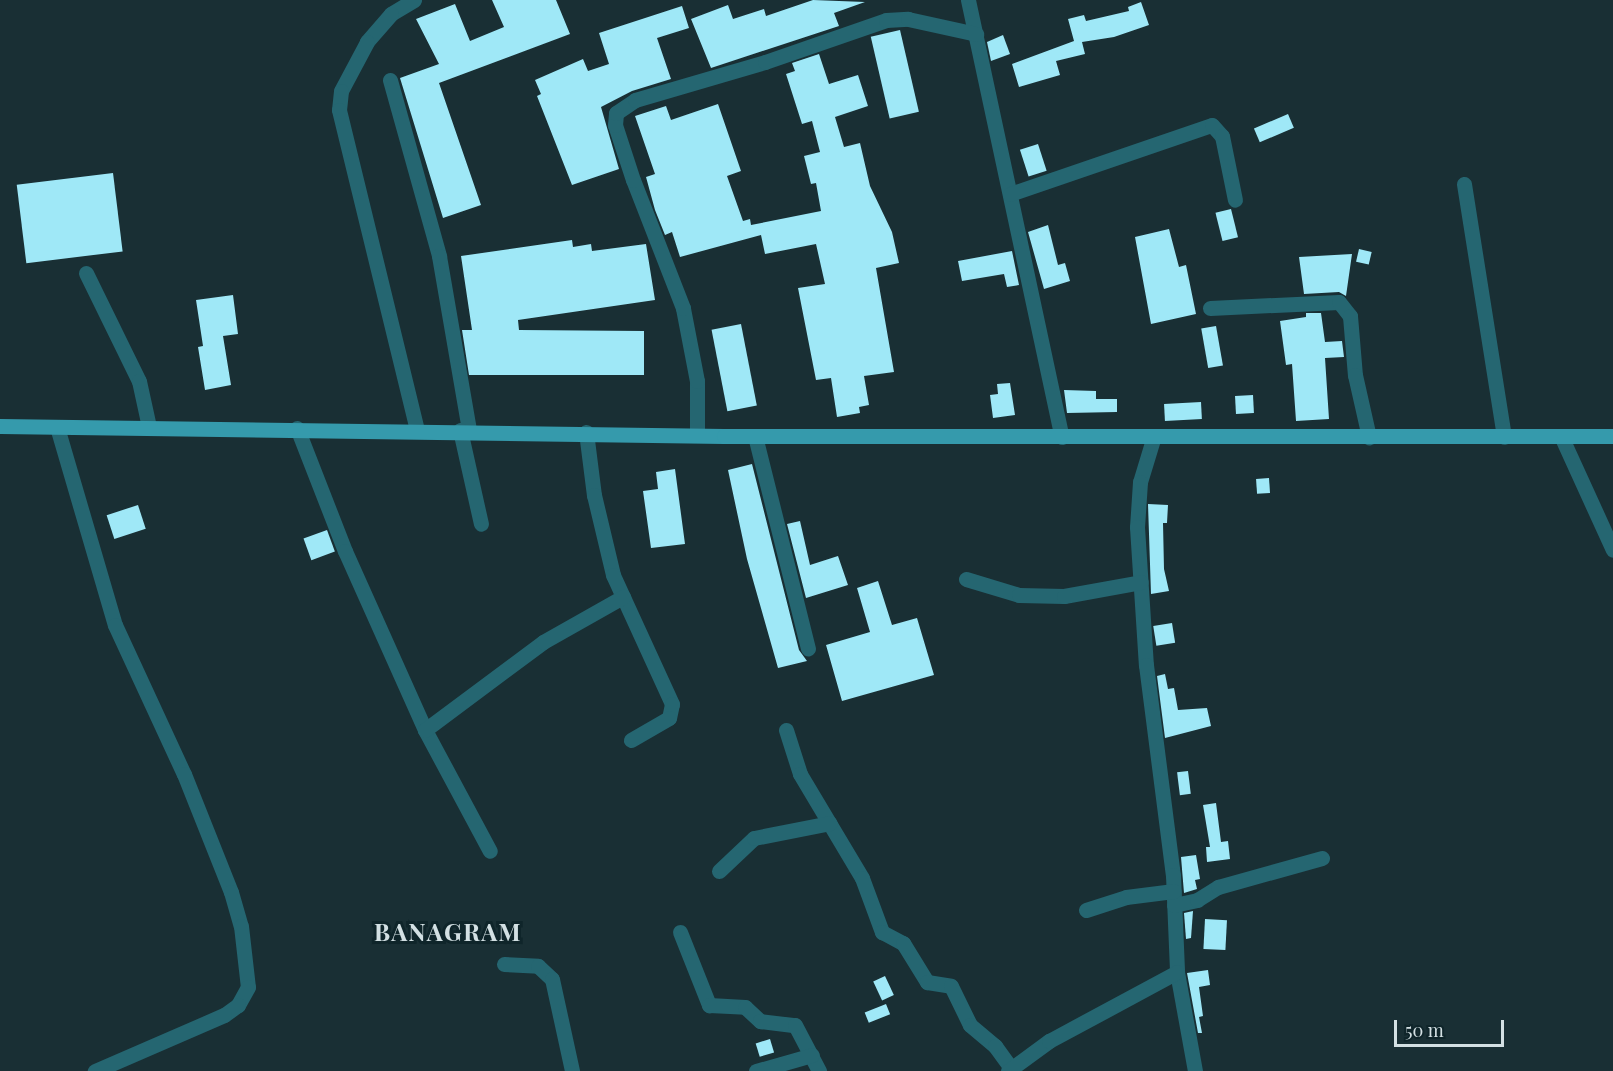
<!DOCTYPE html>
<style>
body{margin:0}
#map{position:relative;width:1613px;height:1071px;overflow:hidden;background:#192f34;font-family:"Playfair Display",serif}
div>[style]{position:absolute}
.building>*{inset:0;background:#9fe8f7;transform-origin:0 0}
.minor>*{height:15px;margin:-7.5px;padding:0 7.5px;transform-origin:7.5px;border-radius:7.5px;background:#256671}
.major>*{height:15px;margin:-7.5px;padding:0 7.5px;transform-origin:7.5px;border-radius:7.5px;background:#359aac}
span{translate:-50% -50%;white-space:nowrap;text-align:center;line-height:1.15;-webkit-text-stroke:6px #0f252a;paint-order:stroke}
.district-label{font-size:24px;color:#d3e0e3;font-weight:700;letter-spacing:1.5px}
.scale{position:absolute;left:1394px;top:1020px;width:110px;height:27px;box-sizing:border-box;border:3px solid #d3e0e3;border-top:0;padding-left:8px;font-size:18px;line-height:21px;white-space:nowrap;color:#d3e0e3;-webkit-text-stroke:4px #0f252a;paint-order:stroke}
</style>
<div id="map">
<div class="building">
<i style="clip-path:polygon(492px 0,556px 0,570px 34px,439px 83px,481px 205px,443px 218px,400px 78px,439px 64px,416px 19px,455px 4px,470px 41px,504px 27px)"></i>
<i style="clip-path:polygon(813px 0,865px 2px,834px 13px,839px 26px,711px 68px,691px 19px,728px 5px,733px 19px,764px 9px,766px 16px)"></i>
<i style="clip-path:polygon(1141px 2px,1149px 25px,1114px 37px,1082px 42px,1085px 54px,1056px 61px,1060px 75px,1019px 87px,1012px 64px,1074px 41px,1068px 19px,1084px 15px,1086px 21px,1129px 11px,1128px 7px)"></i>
<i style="clip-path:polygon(682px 6px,689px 28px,657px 38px,671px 79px,632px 91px,601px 107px,619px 169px,572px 185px,537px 96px,541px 94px,535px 80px,583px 59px,588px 71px,609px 64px,599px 33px)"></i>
<i style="left:900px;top:30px;width:84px;height:30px;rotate:77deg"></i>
<i style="clip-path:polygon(1003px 35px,1010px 54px,991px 61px,987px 42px)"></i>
<i style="clip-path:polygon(819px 54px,829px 84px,858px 75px,868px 106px,835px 117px,844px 147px,860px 143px,870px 186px,892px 232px,899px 263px,876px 268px,894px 372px,864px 376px,869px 405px,859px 407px,860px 413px,837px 417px,831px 378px,816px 380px,798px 288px,825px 284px,816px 244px,765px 254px,761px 235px,680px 257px,672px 232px,665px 235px,655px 210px,646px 177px,655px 174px,635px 116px,666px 106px,671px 120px,718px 104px,741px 171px,727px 176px,743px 221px,750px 219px,751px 225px,821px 211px,816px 183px,811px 184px,804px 156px,820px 152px,812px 121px,802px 124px,786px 74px,795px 71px,792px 63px)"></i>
<i style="left:1288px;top:114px;width:15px;height:37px;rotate:67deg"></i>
<i style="left:1038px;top:144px;width:28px;height:19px;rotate:72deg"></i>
<i style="left:113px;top:173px;width:79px;height:97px;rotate:83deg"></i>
<i style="left:1231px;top:209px;width:29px;height:16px;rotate:76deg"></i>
<i style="clip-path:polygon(1048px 225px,1058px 265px,1065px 263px,1070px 281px,1044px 289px,1028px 232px)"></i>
<i style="clip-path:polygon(1169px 229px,1179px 267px,1186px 265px,1196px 314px,1151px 324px,1135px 237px)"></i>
<i style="clip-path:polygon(572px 240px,573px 247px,591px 244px,592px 251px,646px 244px,655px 300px,518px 320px,519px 330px,644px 331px,644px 375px,469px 375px,462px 330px,472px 330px,461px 256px)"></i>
<i style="left:1359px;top:249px;width:13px;height:13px;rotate:13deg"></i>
<i style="clip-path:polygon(1012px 251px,1019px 285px,1007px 287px,1004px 274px,962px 281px,958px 261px)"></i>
<i style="clip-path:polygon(1352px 254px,1346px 296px,1339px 292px,1304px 294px,1299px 257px)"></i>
<i style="clip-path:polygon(233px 295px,238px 334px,223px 336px,231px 385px,205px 390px,198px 347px,203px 346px,196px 300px)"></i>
<i style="clip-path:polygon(1306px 313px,1321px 313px,1325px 342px,1342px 341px,1344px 357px,1325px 358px,1329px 419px,1296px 421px,1292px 364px,1286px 365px,1280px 321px,1306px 317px)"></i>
<i style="left:741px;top:324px;width:83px;height:30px;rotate:79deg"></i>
<i style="left:1216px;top:326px;width:40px;height:15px;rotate:80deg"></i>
<i style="clip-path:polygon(1010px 383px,1015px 415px,993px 418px,990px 395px,998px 394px,997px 384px)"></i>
<i style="clip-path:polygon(1064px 390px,1096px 391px,1096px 399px,1117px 399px,1117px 412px,1067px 413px)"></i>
<i style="left:1253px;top:395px;width:18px;height:18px;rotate:87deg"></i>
<i style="left:1201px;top:402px;width:17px;height:37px;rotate:87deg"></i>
<i style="clip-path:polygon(752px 464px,799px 650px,807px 661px,778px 668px,747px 559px,728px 470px)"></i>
<i style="clip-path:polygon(675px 469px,685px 544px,651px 548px,643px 491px,658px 489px,656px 472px)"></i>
<i style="left:1269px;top:478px;width:15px;height:13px;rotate:86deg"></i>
<i style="clip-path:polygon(1148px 504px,1168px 505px,1167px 523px,1163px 523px,1164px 569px,1169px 591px,1151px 594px)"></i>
<i style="left:138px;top:505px;width:25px;height:33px;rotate:72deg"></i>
<i style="clip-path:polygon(800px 521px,810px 565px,838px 556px,848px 585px,806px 598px,787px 524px)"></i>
<i style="left:327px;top:530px;width:23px;height:25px;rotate:70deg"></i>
<i style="clip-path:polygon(878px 581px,892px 625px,917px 618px,934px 675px,842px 701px,826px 645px,870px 632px,857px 588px)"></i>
<i style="left:1172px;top:623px;width:20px;height:19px;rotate:81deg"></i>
<i style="clip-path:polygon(1165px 674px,1168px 689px,1174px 688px,1178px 710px,1207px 708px,1211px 726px,1165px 738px,1157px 676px)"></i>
<i style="left:1188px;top:771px;width:23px;height:11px;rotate:83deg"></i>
<i style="clip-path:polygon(1216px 803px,1221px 842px,1228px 841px,1230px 859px,1207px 862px,1206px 847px,1210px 847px,1203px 805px)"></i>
<i style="clip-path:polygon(1196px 855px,1200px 879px,1195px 880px,1197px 889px,1184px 893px,1181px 857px)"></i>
<i style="clip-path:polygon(1193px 911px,1191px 938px,1186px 939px,1184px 913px)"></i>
<i style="left:1205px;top:919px;width:22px;height:30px;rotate:3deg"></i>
<i style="clip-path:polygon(1208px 970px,1210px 985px,1199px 987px,1203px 1016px,1199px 1017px,1202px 1033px,1198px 1033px,1187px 973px)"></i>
<i style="left:885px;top:976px;width:21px;height:13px;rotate:65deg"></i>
<i style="left:886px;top:1004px;width:11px;height:23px;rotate:68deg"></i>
<i style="left:770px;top:1039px;width:14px;height:15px;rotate:73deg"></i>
</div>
<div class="minor">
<i style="left:414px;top:0;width:27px;rotate:149deg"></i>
<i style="left:391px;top:14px;width:37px;rotate:131deg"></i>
<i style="left:367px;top:42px;width:55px;rotate:118deg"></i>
<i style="left:341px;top:91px;width:19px;rotate:96deg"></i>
<i style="left:339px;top:110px;width:328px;rotate:76.3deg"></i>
<i style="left:968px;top:0;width:447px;rotate:77.9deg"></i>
<i style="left:390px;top:80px;width:183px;rotate:74.4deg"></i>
<i style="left:439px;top:256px;width:177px;rotate:80.2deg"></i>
<i style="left:1464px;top:184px;width:256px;rotate:81deg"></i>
<i style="left:1010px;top:194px;width:213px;rotate:-18.9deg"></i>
<i style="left:1212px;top:125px;width:15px;rotate:48deg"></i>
<i style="left:1222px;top:136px;width:65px;rotate:78.5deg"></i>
<i style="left:86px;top:273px;width:120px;rotate:63.9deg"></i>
<i style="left:139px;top:381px;width:47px;rotate:77.7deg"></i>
<i style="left:1210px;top:308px;width:129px;rotate:-2.7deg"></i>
<i style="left:1339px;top:302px;width:18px;rotate:52deg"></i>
<i style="left:1350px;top:316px;width:59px;rotate:85.2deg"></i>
<i style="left:1355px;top:375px;width:64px;rotate:77.3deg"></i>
<i style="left:57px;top:427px;width:206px;rotate:73.7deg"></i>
<i style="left:115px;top:625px;width:164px;rotate:65.2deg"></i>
<i style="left:184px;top:774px;width:127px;rotate:68.3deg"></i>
<i style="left:231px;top:892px;width:35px;rotate:74deg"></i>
<i style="left:241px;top:926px;width:61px;rotate:83.5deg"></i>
<i style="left:248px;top:987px;width:21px;rotate:119deg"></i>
<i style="left:238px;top:1005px;width:17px;rotate:144deg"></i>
<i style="left:224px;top:1015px;width:141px;rotate:156.5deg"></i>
<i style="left:297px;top:428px;width:132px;rotate:68.7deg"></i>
<i style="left:345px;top:551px;width:196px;rotate:65.9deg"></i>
<i style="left:425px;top:730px;width:137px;rotate:61.8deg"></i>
<i style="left:460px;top:430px;width:96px;rotate:77.4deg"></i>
<i style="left:586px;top:432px;width:64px;rotate:82.8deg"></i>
<i style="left:594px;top:495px;width:82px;rotate:76.6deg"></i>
<i style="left:613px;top:575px;width:142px;rotate:65.4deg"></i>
<i style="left:672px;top:704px;width:14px;rotate:102deg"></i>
<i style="left:669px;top:718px;width:44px;rotate:149.9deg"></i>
<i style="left:697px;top:435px;width:54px;rotate:-90deg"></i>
<i style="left:697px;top:381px;width:74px;rotate:-100.9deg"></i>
<i style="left:683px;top:308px;width:137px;rotate:-111.3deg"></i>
<i style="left:633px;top:180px;width:58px;rotate:-108.1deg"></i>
<i style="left:615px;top:125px;width:12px;rotate:-85deg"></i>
<i style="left:616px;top:113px;width:23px;rotate:-34deg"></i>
<i style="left:635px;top:100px;width:135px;rotate:-16.3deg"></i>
<i style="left:765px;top:62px;width:128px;rotate:-19.1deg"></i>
<i style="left:886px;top:20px;width:22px;rotate:-3deg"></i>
<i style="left:908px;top:19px;width:70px;rotate:12.4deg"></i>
<i style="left:755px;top:436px;width:219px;rotate:76deg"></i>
<i style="left:1154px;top:436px;width:48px;rotate:106.9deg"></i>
<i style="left:1140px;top:482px;width:45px;rotate:93.8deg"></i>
<i style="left:1137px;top:527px;width:138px;rotate:86.3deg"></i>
<i style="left:1146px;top:665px;width:212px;rotate:82.7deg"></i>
<i style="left:1173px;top:875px;width:97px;rotate:87.6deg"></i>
<i style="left:1177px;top:972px;width:101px;rotate:79.7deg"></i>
<i style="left:1561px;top:436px;width:125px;rotate:65.5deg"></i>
<i style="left:966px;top:579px;width:55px;rotate:16.8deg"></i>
<i style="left:1019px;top:595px;width:45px;rotate:1.3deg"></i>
<i style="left:1064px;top:596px;width:78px;rotate:-10.3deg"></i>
<i style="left:425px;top:730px;width:147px;rotate:-36.7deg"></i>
<i style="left:543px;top:642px;width:92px;rotate:-29.4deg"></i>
<i style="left:786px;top:730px;width:46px;rotate:72.3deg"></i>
<i style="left:800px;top:774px;width:121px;rotate:59.2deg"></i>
<i style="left:862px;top:878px;width:58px;rotate:69.7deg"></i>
<i style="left:882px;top:932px;width:24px;rotate:28deg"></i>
<i style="left:903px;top:943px;width:46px;rotate:58.4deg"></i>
<i style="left:927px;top:982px;width:24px;rotate:9deg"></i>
<i style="left:951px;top:986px;width:43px;rotate:64deg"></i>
<i style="left:970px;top:1025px;width:33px;rotate:40deg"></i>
<i style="left:995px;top:1046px;width:27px;rotate:54deg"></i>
<i style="left:719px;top:871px;width:48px;rotate:-43.3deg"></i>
<i style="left:754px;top:838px;width:77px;rotate:-11.2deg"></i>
<i style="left:1174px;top:905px;width:24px;rotate:-12deg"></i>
<i style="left:1197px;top:900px;width:25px;rotate:-32deg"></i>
<i style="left:1218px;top:887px;width:108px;rotate:-15.6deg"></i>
<i style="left:1086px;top:910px;width:42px;rotate:-18deg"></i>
<i style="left:1126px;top:897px;width:48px;rotate:-7.1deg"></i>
<i style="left:680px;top:932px;width:79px;rotate:68.3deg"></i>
<i style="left:709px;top:1005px;width:36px;rotate:3deg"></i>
<i style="left:745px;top:1007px;width:21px;rotate:43deg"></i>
<i style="left:760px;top:1021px;width:35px;rotate:7deg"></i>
<i style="left:795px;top:1025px;width:52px;rotate:62.4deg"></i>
<i style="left:504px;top:964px;width:34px;rotate:3deg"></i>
<i style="left:538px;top:966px;width:19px;rotate:43deg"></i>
<i style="left:552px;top:979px;width:94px;rotate:77.7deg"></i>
<i style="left:756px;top:1071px;width:58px;rotate:-15.9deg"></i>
<i style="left:1008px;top:1071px;width:51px;rotate:-36.2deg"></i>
<i style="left:1049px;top:1041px;width:145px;rotate:-28.3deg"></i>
</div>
<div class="major">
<i style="left:0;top:426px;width:724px;rotate:0.79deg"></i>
<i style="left:724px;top:436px;width:889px"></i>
</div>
<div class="district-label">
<span style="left:448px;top:932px">BANAGRAM</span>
</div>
<div class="scale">50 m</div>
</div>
